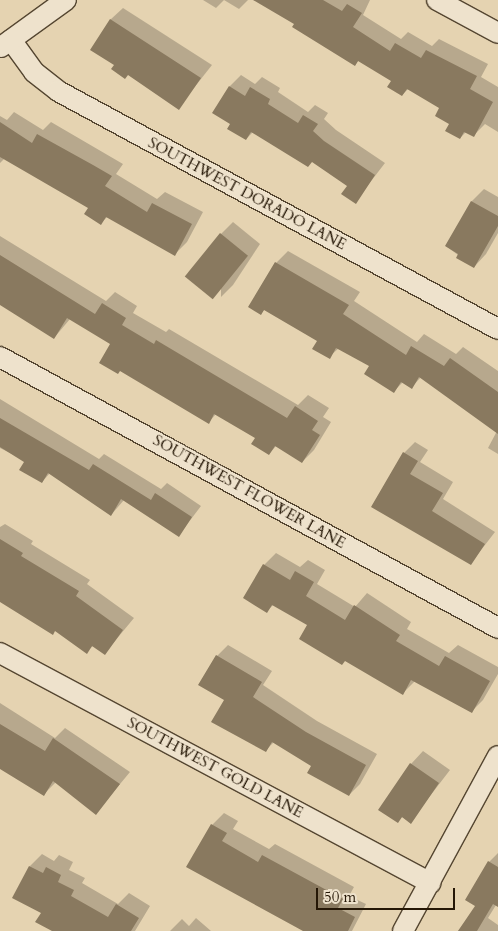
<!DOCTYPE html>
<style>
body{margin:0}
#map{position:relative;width:498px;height:931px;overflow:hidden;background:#e5d3b1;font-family:Cardo,serif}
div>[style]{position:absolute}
.shadow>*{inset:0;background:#0003}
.building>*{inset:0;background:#89795f;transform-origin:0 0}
.roads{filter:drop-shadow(1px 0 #554631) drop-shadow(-1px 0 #554631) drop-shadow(0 1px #554631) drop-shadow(0 -1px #554631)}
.minor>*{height:20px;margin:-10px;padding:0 10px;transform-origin:10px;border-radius:10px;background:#eee2cc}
span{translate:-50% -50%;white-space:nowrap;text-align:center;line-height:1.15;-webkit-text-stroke:4.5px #eee2cc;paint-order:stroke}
.street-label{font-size:15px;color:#251706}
.scale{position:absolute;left:316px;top:888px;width:139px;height:22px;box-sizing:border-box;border:2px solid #251706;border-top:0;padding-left:6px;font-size:15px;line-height:18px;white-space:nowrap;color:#251706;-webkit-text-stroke:4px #eee2cc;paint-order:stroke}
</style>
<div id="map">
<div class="shadow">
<i style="clip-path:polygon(203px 0,224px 0,216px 8px)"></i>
<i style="clip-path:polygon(224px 0,248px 0,239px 9px)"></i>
<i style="clip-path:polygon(256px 0,370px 0,363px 15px,401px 39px,408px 32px,432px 46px,439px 39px,488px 64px,481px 77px,498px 87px,498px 132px,485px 124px,474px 135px,467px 131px,460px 138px,441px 108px,409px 88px,402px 95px,392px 80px,359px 60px,355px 65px,296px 23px)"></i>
<i style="clip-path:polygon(123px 8px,212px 65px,178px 108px,115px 65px,110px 20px)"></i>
<i style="clip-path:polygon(241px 75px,255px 84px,262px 77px,280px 88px,278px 92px,308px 112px,315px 105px,328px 113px,324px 119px,336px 130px,385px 163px,355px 202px,348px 185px,313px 161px,253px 132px,246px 139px,232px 123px,230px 86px)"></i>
<i style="clip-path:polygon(14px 112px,43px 130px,51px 122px,123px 164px,116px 174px,157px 199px,165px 192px,203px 212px,187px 242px,175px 254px,108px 216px,101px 223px,89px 207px,5px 158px,0 163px,0 116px,7px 120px)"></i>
<i style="clip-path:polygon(484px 189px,498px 197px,498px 233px,486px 254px,474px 267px,446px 246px,472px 201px)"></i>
<i style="clip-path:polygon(233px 222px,260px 244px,233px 285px,221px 297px,221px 234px)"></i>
<i style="clip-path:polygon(0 236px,106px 301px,115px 292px,137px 306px,133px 313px,166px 332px,169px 329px,298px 405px,308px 395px,329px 408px,323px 417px,331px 422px,314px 450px,302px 462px,276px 446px,269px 454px,257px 437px,216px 414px,209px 422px,120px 370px,112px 343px,70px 319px,54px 338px,0 304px)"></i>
<i style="clip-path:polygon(288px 251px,360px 292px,354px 301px,417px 342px,424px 334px,456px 354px,463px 347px,498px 371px,498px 454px,488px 448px,497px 431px,421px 377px,412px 387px,403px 382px,394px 391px,371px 366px,339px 348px,329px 357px,319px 340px,265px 309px,261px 313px,276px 263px)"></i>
<i style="clip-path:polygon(0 399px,99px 459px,104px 454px,161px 489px,167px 483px,201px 506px,179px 535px,124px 500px,111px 515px,50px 473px,42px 482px,26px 461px,0 448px)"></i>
<i style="clip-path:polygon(415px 442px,428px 450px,420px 462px,453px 482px,443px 499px,495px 532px,471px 563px,372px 506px,404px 453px)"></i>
<i style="clip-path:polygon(5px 524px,33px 541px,31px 544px,90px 580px,87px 584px,134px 618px,105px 653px,94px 645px,86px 652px,0 589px,0 527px)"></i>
<i style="clip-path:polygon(276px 553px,300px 567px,308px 560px,325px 570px,317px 584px,355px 607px,367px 593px,411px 622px,407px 629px,449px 653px,458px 645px,498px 667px,498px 674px,483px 700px,471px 712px,415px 681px,403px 693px,309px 625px,274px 604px,267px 611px,264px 565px)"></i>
<i style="clip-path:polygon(228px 645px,272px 671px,263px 685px,317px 721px,377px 754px,360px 784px,349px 795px,313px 766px,274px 742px,266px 750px,226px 700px,217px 656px)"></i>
<i style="clip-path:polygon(0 703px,55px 738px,65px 728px,130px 772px,96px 813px,56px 782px,44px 794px,0 757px)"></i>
<i style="clip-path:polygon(423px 751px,450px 770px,410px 822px,402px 817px,397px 822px,411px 764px)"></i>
<i style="clip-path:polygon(224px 813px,238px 821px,233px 829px,269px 849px,275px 844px,354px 887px,349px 896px,366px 904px,352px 931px,305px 931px,188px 867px,212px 825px)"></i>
<i style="clip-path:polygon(498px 853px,498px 906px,496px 905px,488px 918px,498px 925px,498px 931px,458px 931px,477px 906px,489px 862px)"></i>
<i style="clip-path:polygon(42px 854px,54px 861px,59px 855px,73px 862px,69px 870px,85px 878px,82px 883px,118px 904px,129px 893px,150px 906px,135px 931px,53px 931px,42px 912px,30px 866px)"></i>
<i style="clip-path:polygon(196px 918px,211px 931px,170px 931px,182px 919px,189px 926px)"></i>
</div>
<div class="building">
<i style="clip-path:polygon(253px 0,323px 0,342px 11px,347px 4px,362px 13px,353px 27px,390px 51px,395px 43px,421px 58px,426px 50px,477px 76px,470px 89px,493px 102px,474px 137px,464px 132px,460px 139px,445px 131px,449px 124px,435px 116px,439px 108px,407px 89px,402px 96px,387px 87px,391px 81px,358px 61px,355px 66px,292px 27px,294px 24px)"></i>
<i style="clip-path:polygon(110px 19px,201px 78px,179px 110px,128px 75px,125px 79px,111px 69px,114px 65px,90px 50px)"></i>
<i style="clip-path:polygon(229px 86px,245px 96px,250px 87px,270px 99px,268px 104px,298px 123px,303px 115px,318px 124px,313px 131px,324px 141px,375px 175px,356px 204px,341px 194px,347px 186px,312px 162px,308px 167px,251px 132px,246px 140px,227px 129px,230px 124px,212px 113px)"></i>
<i style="clip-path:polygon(0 122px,32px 143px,37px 134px,93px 165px,112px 176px,105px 186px,147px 212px,152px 203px,192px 224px,175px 256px,106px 217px,101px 225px,84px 214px,88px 208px,0 157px)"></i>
<i style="clip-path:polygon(471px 201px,498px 216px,498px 226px,474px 268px,456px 258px,458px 254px,445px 246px)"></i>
<i style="left:220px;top:233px;width:36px;height:56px;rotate:39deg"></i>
<i style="clip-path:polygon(0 255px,95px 314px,102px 303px,126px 318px,122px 325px,154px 344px,156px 340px,287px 418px,295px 406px,318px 421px,312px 430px,320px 435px,302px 463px,275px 446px,269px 455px,251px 444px,255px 438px,214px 414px,209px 424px,120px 371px,118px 374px,99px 363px,110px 344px,67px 318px,54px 339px,0 305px)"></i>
<i style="clip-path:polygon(275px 262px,349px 305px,343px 314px,406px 355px,411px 346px,444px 366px,450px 358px,498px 392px,498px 434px,419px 377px,412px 389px,401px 382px,394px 393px,364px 374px,369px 366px,336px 348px,330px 359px,312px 349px,317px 341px,264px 310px,261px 315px,248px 307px)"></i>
<i style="clip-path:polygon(0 418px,89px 470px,93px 464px,151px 500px,155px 493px,192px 517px,179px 537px,121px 499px,111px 516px,48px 473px,42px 483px,19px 470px,24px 462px,0 447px)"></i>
<i style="clip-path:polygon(403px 452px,418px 461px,410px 474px,443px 493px,432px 511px,485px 544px,471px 565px,371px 507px)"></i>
<i style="clip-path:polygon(0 539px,23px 553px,21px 556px,79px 591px,76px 596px,123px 630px,105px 655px,92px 646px,87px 654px,55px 631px,53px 635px,0 602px)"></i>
<i style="clip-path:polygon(263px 564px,290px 580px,295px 571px,314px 582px,306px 596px,345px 620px,354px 605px,400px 635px,396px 641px,439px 666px,445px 656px,490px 681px,472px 713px,411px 680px,403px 695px,345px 661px,342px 665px,299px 639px,307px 625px,272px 605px,267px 613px,243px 598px)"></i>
<i style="clip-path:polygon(216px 655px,262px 682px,253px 697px,306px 732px,366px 765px,349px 796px,307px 773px,311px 766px,272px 742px,266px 752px,211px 722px,224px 700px,198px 685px)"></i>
<i style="clip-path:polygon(0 724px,45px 751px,53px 738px,120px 784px,96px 815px,53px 781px,44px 796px,0 769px)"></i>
<i style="clip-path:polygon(410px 763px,439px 783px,411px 824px,402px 817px,398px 823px,378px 810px)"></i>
<i style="clip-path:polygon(211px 824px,227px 833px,222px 841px,258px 862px,262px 855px,343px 899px,338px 908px,355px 917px,348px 931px,303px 931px,186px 867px)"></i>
<i style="clip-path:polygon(488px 861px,498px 867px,498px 907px,493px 904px,477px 931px,458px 931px,475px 906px,465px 900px)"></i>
<i style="clip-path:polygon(29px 866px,43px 873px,46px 867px,61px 875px,58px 882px,74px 890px,71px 896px,108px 917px,116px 904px,139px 918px,131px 931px,52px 931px,35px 922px,41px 913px,12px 898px)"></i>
</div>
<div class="roads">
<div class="minor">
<i style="left:437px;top:0;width:69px;rotate:28.4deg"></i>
<i style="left:11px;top:40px;width:39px;rotate:54deg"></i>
<i style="left:34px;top:72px;width:31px;rotate:38deg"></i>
<i style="left:58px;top:91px;width:500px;rotate:28.41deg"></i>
<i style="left:1px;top:47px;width:80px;rotate:-35.9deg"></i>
<i style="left:0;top:357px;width:567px;rotate:28.55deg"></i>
<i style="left:0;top:653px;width:488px;rotate:28.1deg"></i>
<i style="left:403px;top:931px;width:199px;rotate:-61.5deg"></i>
</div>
</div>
<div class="street-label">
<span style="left:247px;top:194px;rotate:28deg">SOUTHWEST DORADO LANE</span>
<span style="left:249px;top:492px;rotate:29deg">SOUTHWEST FLOWER LANE</span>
<span style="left:215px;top:768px;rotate:28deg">SOUTHWEST GOLD LANE</span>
</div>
<div class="scale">50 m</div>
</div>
